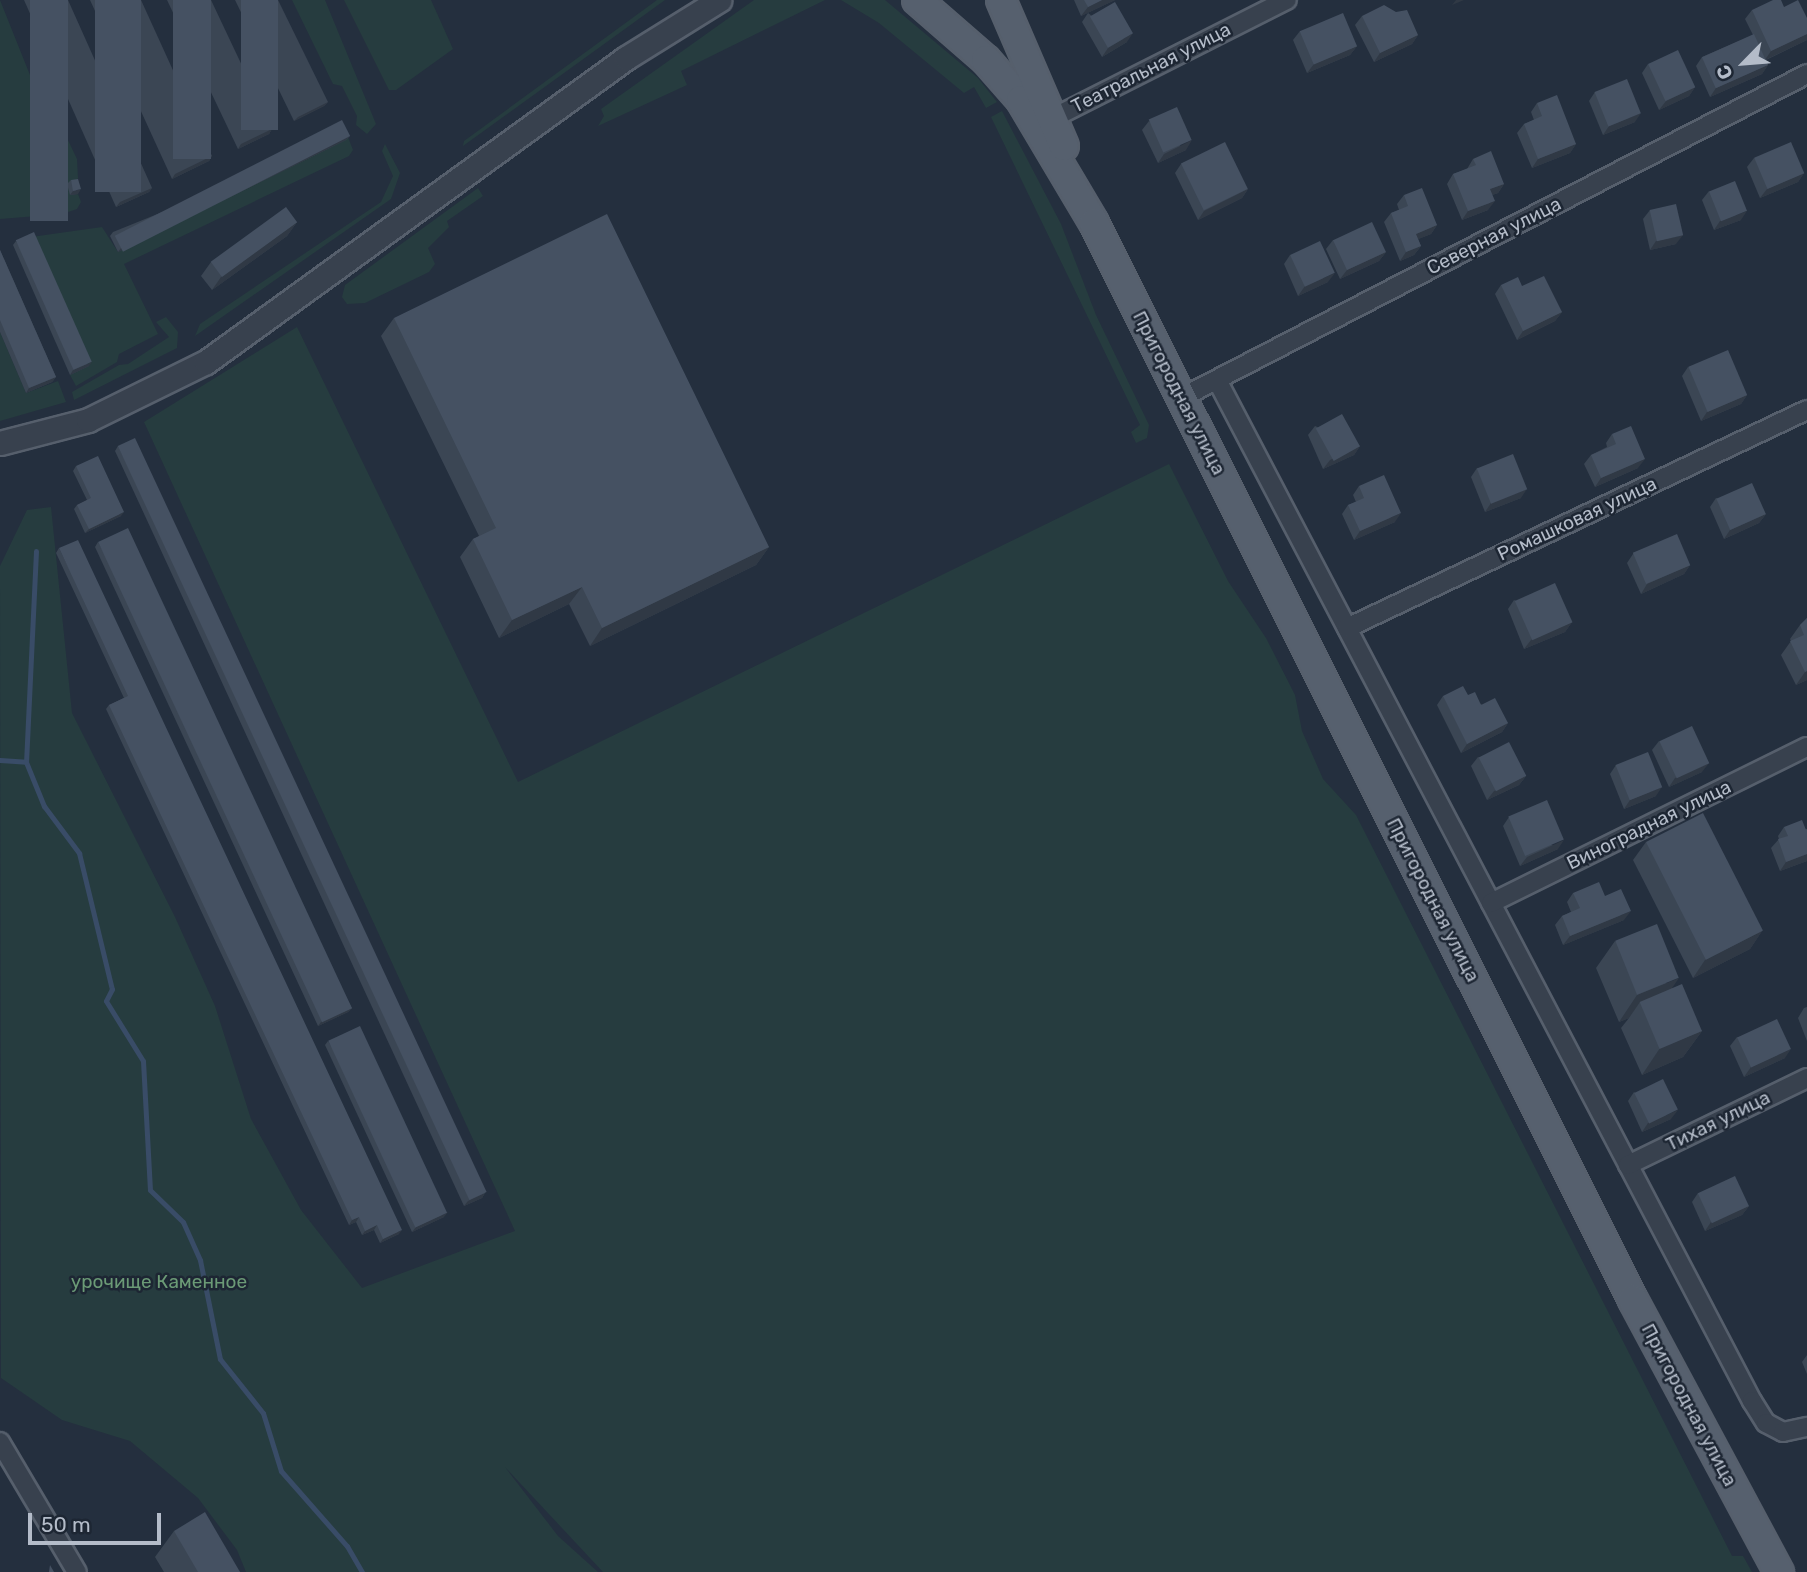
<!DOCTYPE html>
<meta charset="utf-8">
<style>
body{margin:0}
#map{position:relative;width:1807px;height:1572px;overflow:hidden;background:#242f3e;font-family:Rubik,sans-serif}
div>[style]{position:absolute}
.green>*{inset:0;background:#263c3f}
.stream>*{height:5px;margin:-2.5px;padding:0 2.5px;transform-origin:2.5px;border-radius:2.5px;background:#394c67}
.roads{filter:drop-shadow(2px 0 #565f6c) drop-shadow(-2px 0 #565f6c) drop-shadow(0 2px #565f6c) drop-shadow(0 -2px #565f6c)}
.minor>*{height:18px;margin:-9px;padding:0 9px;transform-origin:9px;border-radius:9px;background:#38414e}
.tertiary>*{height:23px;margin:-11.5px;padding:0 11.5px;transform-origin:11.5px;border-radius:11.5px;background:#38414e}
.primary>*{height:28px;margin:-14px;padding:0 14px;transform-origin:14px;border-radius:14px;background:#56606e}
.wall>*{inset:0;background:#3b4654}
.shaded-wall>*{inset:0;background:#303945}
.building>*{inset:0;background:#455162;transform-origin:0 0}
span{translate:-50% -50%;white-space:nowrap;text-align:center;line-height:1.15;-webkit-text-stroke:5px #1d2633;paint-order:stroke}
.street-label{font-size:19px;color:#b4bcc9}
.park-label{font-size:19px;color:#6b9a76}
.north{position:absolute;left:1709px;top:28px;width:70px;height:70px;-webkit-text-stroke:5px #1d2633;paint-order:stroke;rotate:245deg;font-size:19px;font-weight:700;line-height:28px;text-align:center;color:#b4bcc9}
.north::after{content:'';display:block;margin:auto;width:24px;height:32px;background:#b4bcc9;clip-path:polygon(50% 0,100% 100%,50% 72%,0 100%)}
.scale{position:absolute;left:28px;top:1513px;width:133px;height:32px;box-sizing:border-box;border:4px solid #b4bcc9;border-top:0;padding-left:9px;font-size:21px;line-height:24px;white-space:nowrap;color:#b4bcc9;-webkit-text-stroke:5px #1d2633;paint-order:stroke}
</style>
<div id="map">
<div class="green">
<i style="clip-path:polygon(0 0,36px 90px,61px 126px,51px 131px,54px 142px,67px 138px,77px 159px,78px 178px,70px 195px,78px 194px,81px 202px,77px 209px,62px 214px,0 219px)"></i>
<i style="clip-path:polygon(292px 0,325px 0,376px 124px,367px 134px,356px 125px,357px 116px,342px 86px,333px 84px)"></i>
<i style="clip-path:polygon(344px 0,431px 0,453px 49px,396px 90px,389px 90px)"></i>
<i style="clip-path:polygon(657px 0,665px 0,463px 146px,464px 141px)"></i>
<i style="clip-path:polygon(754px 0,825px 0,681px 71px,687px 85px,598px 126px,604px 116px,601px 109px)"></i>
<i style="clip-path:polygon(841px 0,885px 0,978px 78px,997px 102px,986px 108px,974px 87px,964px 93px,879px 23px)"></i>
<i style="clip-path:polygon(1002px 111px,1061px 224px,1096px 315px,1149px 425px,1147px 438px,1136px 443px,1131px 432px,1140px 425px,991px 117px)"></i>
<i style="clip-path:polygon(348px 137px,353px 150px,349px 156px,124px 264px,158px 334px,119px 354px,117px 362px,76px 386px,70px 375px,88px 366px,31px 237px,102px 227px,118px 252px)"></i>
<i style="clip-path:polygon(385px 144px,400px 173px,391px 199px,195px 336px,200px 324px,381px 202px,393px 176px,382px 151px)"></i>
<i style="clip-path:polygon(478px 188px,483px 196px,447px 221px,449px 227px,428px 248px,435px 264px,429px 272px,365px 303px,347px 304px,342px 297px,345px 285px)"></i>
<i style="clip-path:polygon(166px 317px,178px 332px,177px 348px,74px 400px,72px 392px,119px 365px,128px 364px,169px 337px,156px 322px)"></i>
<i style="clip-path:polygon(297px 327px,518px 782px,1169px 464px,1228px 581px,1266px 638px,1295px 695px,1302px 731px,1323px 779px,1356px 815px,1732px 1556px,1743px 1556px,1752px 1572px,603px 1572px,505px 1467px,558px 1536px,598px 1572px,246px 1572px,237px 1550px,198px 1498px,130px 1441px,62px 1420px,1px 1378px,0 566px,27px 510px,51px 507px,72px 713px,175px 917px,215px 1006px,251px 1119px,301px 1210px,362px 1288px,515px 1231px,144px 422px)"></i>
<i style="clip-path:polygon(0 332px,26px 393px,58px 381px,66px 402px,0 421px)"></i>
</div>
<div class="stream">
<i style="left:36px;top:551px;width:211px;rotate:92.7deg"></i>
<i style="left:26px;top:762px;width:48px;rotate:67.8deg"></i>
<i style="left:44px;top:806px;width:59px;rotate:53.3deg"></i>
<i style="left:79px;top:853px;width:140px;rotate:76.4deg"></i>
<i style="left:112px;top:989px;width:13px;rotate:117deg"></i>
<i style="left:106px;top:1001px;width:70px;rotate:58.3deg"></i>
<i style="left:143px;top:1061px;width:129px;rotate:86.9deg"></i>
<i style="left:150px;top:1190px;width:46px;rotate:44.1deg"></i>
<i style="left:183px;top:1222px;width:42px;rotate:65.9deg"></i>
<i style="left:200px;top:1260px;width:101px;rotate:78.6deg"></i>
<i style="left:220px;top:1359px;width:69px;rotate:51.5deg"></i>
<i style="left:263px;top:1413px;width:61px;rotate:72.8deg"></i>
<i style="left:281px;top:1471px;width:100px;rotate:48.7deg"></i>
<i style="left:347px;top:1546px;width:30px;rotate:60deg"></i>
<i style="left:0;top:760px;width:26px;rotate:4deg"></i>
</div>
<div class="roads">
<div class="minor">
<i style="left:1053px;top:118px;width:262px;rotate:-26.8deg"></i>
<i style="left:1217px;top:380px;width:1153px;rotate:62.35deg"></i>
<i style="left:1752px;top:1401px;width:26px;rotate:58deg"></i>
<i style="left:1766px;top:1423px;width:19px;rotate:28deg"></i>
<i style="left:1783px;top:1432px;width:25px;rotate:-12deg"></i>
<i style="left:1181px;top:398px;width:705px;rotate:-27.36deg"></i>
<i style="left:1347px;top:628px;width:509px;rotate:-25.36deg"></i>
<i style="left:1491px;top:903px;width:352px;rotate:-26.3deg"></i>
<i style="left:1628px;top:1165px;width:199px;rotate:-25.9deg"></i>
<i style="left:0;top:1442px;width:151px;rotate:59.4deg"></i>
</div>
<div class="tertiary">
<i style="left:0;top:443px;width:91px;rotate:-14.6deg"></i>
<i style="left:88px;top:420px;width:131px;rotate:-26.2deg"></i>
<i style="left:206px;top:362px;width:518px;rotate:-35.9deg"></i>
<i style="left:626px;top:58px;width:110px;rotate:-31.9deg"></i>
</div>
<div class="primary">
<i style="left:917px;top:0;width:91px;rotate:41deg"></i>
<i style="left:986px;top:60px;width:53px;rotate:48.8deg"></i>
<i style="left:1021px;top:100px;width:143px;rotate:59.3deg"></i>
<i style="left:1094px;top:223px;width:1204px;rotate:63.41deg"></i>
<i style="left:1633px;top:1300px;width:309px;rotate:61.8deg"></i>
<i style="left:1001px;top:0;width:159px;rotate:66.7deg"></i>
</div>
</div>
<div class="wall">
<i style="clip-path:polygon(24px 0,68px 0,152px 188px,149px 192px,116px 207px)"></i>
<i style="clip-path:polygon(90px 0,141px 0,212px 156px,209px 161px,172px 179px)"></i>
<i style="clip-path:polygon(167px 0,211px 0,272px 129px,269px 134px,238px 149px)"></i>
<i style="clip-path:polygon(235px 0,278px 0,328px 102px,324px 106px,294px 121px)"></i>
<i style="clip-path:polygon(1074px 0,1115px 0,1081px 16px)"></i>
<i style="clip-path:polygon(1784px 7px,1807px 18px,1807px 40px,1766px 60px,1768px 65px,1762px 74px,1710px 97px,1696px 66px,1702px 57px,1753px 35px,1745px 19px,1752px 10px)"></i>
<i style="clip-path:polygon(1088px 13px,1127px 42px,1102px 57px,1082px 22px)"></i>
<i style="clip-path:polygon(1362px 16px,1418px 35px,1412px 44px,1374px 62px,1355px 25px)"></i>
<i style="clip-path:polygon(1300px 31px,1357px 46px,1350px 55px,1307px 73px,1293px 40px)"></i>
<i style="clip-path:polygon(1648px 64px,1695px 87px,1689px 96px,1659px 110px,1642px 73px)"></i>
<i style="clip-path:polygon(1595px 92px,1635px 122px,1603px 135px,1589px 101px)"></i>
<i style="clip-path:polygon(1537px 103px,1576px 144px,1570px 153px,1532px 168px,1517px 133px,1524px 124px,1534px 120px,1531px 112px)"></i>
<i style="clip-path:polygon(1149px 121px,1186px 150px,1158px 163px,1142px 130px)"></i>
<i style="clip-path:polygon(350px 136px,346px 140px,118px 252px,110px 236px,113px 232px)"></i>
<i style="clip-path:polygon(1754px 158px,1804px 173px,1798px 182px,1760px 198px,1747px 167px)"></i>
<i style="clip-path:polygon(1473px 159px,1504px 184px,1498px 193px,1492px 195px,1488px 210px,1462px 220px,1447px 184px,1453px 174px,1467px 169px)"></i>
<i style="clip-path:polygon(1181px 164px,1248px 189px,1242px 198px,1198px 220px,1175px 173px)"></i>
<i style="clip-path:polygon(71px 180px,78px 194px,70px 195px,67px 184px)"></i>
<i style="clip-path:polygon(1709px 191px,1741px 220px,1714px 230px,1702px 200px)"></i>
<i style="clip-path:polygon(1404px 195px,1437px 225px,1431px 234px,1418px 239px,1421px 246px,1414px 255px,1400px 261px,1384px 222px,1391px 213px,1399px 210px,1397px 204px)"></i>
<i style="clip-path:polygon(1650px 210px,1676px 244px,1650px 250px,1643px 219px)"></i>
<i style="clip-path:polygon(297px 222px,287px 236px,212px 290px,201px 276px,211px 262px)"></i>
<i style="clip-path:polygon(1333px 240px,1386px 252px,1379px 261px,1340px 279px,1326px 249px)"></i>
<i style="clip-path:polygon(16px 241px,89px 366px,70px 375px,13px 245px)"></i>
<i style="clip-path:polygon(0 250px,56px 377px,52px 382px,26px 393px,0 332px)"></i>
<i style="clip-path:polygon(1290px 255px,1328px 282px,1298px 296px,1284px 264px)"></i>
<i style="clip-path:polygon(1501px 285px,1522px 286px,1562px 312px,1555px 321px,1517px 340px,1495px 294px)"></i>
<i style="clip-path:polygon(394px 318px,769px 547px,756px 565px,590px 646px,569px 604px,499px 638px,460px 557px,473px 539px,479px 536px,381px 336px)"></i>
<i style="clip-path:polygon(1688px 367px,1747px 395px,1741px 404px,1701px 421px,1682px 376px)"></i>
<i style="clip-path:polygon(1315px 426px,1360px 446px,1354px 455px,1323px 469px,1308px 435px)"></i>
<i style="clip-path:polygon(1612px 434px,1638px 468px,1595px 487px,1584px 464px,1591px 455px,1607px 447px,1606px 443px)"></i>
<i style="clip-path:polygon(118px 446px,485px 1193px,482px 1198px,464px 1206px,115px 451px)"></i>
<i style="clip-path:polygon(76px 466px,121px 516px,85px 533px,74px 509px,77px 505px,87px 500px,73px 471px)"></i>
<i style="clip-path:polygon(1477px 468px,1521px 498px,1485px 512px,1471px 477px)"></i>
<i style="clip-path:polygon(1359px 486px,1395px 522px,1354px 540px,1342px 514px,1348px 505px,1356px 502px,1353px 495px)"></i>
<i style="clip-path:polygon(1716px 498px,1766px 514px,1759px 523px,1724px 539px,1710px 507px)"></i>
<i style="clip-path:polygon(98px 542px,352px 1008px,348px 1012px,318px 1026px,95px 547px)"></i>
<i style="clip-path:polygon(59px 548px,399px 1234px,380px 1243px,374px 1230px,362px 1235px,356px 1222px,349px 1225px,106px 709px,109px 705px,124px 698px,56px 553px)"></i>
<i style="clip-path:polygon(1633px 554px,1690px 565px,1684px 574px,1641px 594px,1627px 563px)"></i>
<i style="clip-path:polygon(1514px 600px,1572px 622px,1565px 632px,1524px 649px,1508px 609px)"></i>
<i style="clip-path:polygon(1807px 618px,1807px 680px,1796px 685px,1781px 655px,1791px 641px,1790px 639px,1800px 625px)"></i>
<i style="clip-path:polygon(1468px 695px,1508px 723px,1502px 732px,1461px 753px,1437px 705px,1443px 696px)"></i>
<i style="clip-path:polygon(1659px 741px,1702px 772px,1669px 787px,1652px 750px)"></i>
<i style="clip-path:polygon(1478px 757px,1526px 776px,1519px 785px,1487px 800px,1471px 766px)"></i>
<i style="clip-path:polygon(1616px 765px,1656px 796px,1624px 809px,1610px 774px)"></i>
<i style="clip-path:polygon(1509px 817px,1558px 849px,1520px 866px,1503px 826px)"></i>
<i style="clip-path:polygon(1784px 827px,1807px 829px,1807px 861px,1780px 871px,1771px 848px,1779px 839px,1778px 836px)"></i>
<i style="clip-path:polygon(1646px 842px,1762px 931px,1750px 949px,1693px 978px,1633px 860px)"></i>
<i style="clip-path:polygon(1573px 893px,1605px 896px,1624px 920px,1563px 945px,1555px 925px,1562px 916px,1571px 912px,1567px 902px)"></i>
<i style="clip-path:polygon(1615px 941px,1672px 988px,1702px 1031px,1683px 1057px,1642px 1075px,1621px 1028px,1629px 1018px,1619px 1022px,1596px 968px)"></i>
<i style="clip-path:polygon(1807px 1007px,1807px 1041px,1798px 1018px,1804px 1008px)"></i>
<i style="clip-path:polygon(1737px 1037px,1785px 1058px,1744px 1077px,1730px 1046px)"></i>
<i style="clip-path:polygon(328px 1041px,444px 1217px,412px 1232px,325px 1045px)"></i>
<i style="clip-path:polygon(1634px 1092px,1671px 1119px,1642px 1132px,1628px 1101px)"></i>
<i style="clip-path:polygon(1698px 1193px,1749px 1206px,1742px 1215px,1705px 1231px,1692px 1202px)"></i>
<i style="clip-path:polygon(1807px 1355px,1807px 1374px,1802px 1362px)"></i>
<i style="clip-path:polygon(174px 1531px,240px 1572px,164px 1572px,155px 1557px)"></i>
</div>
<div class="shaded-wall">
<i style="clip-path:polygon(1102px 0,1115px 0,1081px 16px,1088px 7px)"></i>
<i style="clip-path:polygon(1456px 0,1464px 0,1452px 5px)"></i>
<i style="clip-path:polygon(1133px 33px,1127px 42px,1102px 57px,1108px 48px)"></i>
<i style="clip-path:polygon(1807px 34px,1807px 40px,1765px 60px,1771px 51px)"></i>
<i style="clip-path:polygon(1418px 35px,1412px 44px,1374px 62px,1380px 53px)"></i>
<i style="clip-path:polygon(1357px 46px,1350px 55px,1307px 73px,1314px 64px)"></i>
<i style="clip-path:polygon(1768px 65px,1762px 74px,1710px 97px,1716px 88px)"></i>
<i style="clip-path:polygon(1695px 87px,1689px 96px,1659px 110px,1666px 101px)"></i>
<i style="clip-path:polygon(328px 102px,324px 106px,294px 121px,298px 117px)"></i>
<i style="clip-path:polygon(1641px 113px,1635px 122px,1603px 135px,1609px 126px)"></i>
<i style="clip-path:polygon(272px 129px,269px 134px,238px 149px,241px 144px)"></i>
<i style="clip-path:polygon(350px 136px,346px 140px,118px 252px,121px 248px)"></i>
<i style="clip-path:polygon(1192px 140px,1186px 150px,1158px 163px,1164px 154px)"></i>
<i style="clip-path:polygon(1576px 144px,1570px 153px,1532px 168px,1538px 159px)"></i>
<i style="clip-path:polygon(212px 156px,209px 161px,172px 179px,175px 174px)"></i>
<i style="clip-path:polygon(1804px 173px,1798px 182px,1760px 198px,1767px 189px)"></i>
<i style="clip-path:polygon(1504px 184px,1498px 193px,1484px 198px,1490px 189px)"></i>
<i style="clip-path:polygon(152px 188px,149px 192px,116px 207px,120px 202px)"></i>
<i style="clip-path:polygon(81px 189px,78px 194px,70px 195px,73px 191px)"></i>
<i style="clip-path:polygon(1248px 189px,1242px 198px,1198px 220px,1204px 211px)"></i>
<i style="clip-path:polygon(1495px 201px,1488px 210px,1462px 220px,1468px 211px)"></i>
<i style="clip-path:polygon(1747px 211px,1741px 220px,1714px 230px,1720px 221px)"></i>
<i style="clip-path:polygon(297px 222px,287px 236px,212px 290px,221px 277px)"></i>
<i style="clip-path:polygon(1437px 225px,1431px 234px,1409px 243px,1416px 234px)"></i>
<i style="clip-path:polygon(1683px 235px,1676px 244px,1650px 250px,1656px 241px)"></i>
<i style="clip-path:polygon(1421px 246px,1414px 255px,1400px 261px,1406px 252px)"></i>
<i style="clip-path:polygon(1386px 252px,1379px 261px,1340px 279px,1347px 270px)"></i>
<i style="clip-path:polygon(1335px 273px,1328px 282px,1298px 296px,1305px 286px)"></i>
<i style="clip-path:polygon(1562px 312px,1555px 321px,1517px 340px,1523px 331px)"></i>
<i style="clip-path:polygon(92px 362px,89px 366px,70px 375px,73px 370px)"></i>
<i style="clip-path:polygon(56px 377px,52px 382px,26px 393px,29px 388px)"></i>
<i style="clip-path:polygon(1747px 395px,1741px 404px,1701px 421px,1707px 412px)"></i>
<i style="clip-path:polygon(1360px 446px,1354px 455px,1323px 469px,1330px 460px)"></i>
<i style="clip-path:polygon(1645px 459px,1638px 468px,1595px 487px,1601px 478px)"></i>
<i style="clip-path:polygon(1527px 489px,1521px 498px,1485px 512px,1491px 503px)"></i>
<i style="clip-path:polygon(124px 512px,121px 516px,85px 533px,89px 529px)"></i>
<i style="clip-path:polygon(1401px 513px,1395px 522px,1354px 540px,1360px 531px)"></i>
<i style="clip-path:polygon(1766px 514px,1759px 523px,1724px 539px,1730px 530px)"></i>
<i style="clip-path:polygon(769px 547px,756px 565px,590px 646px,602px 628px)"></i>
<i style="clip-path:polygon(1690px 565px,1684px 574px,1641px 594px,1647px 584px)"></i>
<i style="clip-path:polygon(582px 587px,569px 604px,499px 638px,512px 620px)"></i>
<i style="clip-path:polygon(1572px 622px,1565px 632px,1524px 649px,1531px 640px)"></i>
<i style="clip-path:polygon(1807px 671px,1807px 680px,1796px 685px,1805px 672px)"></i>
<i style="clip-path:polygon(1508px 723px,1502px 732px,1461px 753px,1467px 744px)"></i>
<i style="clip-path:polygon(1709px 763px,1702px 772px,1669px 787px,1675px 778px)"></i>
<i style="clip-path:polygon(1526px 776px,1519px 785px,1487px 800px,1494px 791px)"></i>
<i style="clip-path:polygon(1662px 787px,1656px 796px,1624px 809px,1630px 800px)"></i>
<i style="clip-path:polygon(1564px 840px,1558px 849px,1520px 866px,1527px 857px)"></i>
<i style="clip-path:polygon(1807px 854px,1807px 861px,1780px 871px,1786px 862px)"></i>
<i style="clip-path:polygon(1631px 911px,1624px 920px,1563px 945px,1570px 936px)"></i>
<i style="clip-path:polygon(1762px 931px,1750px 949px,1693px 978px,1705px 960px)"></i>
<i style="clip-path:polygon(1679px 978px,1661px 1004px,1640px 1002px,1629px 1018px,1619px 1022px,1637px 995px)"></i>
<i style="clip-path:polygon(352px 1008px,348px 1012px,318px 1026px,321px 1022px)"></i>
<i style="clip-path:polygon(1702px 1031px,1683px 1057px,1642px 1075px,1660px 1048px)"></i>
<i style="clip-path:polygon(1791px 1049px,1785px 1058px,1744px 1077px,1751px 1067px)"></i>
<i style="clip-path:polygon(1678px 1110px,1671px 1119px,1642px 1132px,1648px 1123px)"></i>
<i style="clip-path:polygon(485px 1193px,482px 1198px,464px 1206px,468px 1201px)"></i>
<i style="clip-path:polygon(1749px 1206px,1742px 1215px,1705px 1231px,1711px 1222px)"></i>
<i style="clip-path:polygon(448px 1212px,444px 1217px,412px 1232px,416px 1227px)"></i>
<i style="clip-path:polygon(359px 1217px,356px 1222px,349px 1225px,352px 1220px)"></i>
<i style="clip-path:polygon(377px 1225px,374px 1230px,362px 1235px,365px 1231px)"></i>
<i style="clip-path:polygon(402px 1230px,399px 1234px,380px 1243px,383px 1239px)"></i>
</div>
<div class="building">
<i style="left:30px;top:0;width:38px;height:221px"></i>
<i style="left:95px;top:0;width:46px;height:192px"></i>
<i style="left:173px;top:0;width:38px;height:159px"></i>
<i style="left:241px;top:0;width:37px;height:130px"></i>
<i style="clip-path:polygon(1084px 0,1102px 0,1088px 7px)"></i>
<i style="clip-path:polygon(1773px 0,1781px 0,1784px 7px,1798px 0,1807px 18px,1807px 34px,1771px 51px,1752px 10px)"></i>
<i style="left:1115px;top:2px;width:36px;height:29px;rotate:60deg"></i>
<i style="clip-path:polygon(1384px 5px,1396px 12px,1407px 10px,1418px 35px,1380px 53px,1362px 16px)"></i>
<i style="left:1343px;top:13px;width:36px;height:47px;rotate:67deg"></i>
<i style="left:1754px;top:34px;width:34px;height:57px;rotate:66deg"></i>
<i style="left:1678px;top:50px;width:41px;height:33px;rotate:65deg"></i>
<i style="left:1627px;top:79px;width:37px;height:35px;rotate:68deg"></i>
<i style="clip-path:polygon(1557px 95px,1576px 144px,1538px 159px,1524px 124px,1542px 116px,1537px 103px)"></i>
<i style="left:1177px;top:107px;width:36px;height:31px;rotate:66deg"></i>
<i style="left:342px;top:120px;width:18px;height:255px;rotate:63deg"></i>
<i style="left:1225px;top:142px;width:52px;height:49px;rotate:64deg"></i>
<i style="left:1791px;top:142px;width:34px;height:40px;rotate:67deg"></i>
<i style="clip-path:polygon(1491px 151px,1504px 184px,1490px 189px,1495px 201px,1468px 211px,1453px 174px,1476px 165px,1473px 159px)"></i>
<i style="clip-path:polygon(78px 179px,81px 189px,73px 191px,71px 180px)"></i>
<i style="left:1735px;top:181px;width:32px;height:28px;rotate:68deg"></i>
<i style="clip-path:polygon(1422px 188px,1437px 225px,1416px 234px,1421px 246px,1406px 252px,1391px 213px,1408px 206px,1404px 195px)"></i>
<i style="left:1676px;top:204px;width:32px;height:27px;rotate:77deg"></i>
<i style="left:286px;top:207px;width:19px;height:93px;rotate:54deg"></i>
<i style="clip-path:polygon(607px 214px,769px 547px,602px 628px,582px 587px,512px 620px,473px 539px,496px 528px,394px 318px)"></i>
<i style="left:1372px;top:222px;width:33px;height:43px;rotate:65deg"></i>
<i style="left:34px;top:232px;width:142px;height:20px;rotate:66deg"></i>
<i style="left:1320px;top:241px;width:35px;height:33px;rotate:65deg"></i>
<i style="clip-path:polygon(0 250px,56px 377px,29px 388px,0 320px)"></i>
<i style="clip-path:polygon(1544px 276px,1562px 312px,1523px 331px,1501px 285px,1518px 277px,1522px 286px)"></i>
<i style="left:1728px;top:350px;width:49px;height:43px;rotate:67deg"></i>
<i style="left:1342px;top:414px;width:37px;height:30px;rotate:61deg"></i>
<i style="clip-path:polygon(1631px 426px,1645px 459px,1601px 478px,1591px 455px,1616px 444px,1612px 434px)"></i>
<i style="left:135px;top:438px;width:832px;height:19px;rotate:65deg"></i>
<i style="left:1513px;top:454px;width:38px;height:39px;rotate:68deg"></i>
<i style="clip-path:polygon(98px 456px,124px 512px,89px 529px,77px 505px,91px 498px,76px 466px)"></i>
<i style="clip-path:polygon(1384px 475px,1401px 513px,1360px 531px,1348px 505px,1364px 498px,1359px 486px)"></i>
<i style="left:1752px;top:483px;width:34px;height:39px;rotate:66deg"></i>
<i style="left:128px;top:528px;width:530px;height:33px;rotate:65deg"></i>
<i style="left:1677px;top:534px;width:34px;height:48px;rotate:67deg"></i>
<i style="clip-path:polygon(78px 540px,402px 1230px,383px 1239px,377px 1225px,365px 1231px,359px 1217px,352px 1220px,109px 705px,128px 696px,59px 548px)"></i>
<i style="left:1555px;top:583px;width:43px;height:44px;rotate:66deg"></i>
<i style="clip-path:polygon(1807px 618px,1807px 671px,1805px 672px,1790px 641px,1804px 635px,1800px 625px)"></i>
<i style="clip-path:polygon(1463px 686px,1468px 695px,1475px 692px,1481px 705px,1495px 698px,1508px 723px,1467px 744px,1443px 696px)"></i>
<i style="left:1692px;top:726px;width:41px;height:36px;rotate:65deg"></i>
<i style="left:1509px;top:742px;width:38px;height:34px;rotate:63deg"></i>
<i style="left:1648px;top:752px;width:38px;height:35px;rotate:68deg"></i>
<i style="left:1547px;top:800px;width:43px;height:42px;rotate:67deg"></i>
<i style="left:1703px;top:813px;width:132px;height:64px;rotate:63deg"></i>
<i style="clip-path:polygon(1802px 820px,1806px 830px,1807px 829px,1807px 854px,1786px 862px,1778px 839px,1788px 836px,1784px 827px)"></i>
<i style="clip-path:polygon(1599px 882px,1605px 896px,1621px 889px,1631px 911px,1570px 936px,1562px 916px,1580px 908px,1573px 893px)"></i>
<i style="left:1657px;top:924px;width:58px;height:45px;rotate:68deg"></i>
<i style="left:1682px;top:984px;width:51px;height:46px;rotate:67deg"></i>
<i style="left:1777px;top:1019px;width:33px;height:44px;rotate:65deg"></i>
<i style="left:360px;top:1026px;width:206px;height:35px;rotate:65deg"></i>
<i style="left:1663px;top:1079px;width:34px;height:32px;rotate:64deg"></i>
<i style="left:1735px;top:1176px;width:33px;height:41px;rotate:65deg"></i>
<i style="clip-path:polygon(205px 1512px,240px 1572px,198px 1572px,174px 1531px)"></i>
<i style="clip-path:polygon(50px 1565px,54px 1572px,49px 1572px)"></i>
</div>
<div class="street-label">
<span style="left:1151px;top:68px;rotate:-27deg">Театральная улица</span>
<span style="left:1494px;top:236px;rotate:-27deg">Северная улица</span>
<span style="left:1179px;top:393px;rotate:63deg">Пригородная улица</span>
<span style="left:1577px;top:519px;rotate:-25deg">Ромашковая улица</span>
<span style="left:1649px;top:825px;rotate:-26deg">Виноградная улица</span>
<span style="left:1433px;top:900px;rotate:63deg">Пригородная улица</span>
<span style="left:1718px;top:1121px;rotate:-26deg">Тихая улица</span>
<span style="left:1689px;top:1405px;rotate:62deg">Пригородная улица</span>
</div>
<div class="park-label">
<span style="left:159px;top:1282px">урочище Каменное</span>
</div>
<div class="north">С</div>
<div class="scale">50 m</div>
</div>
